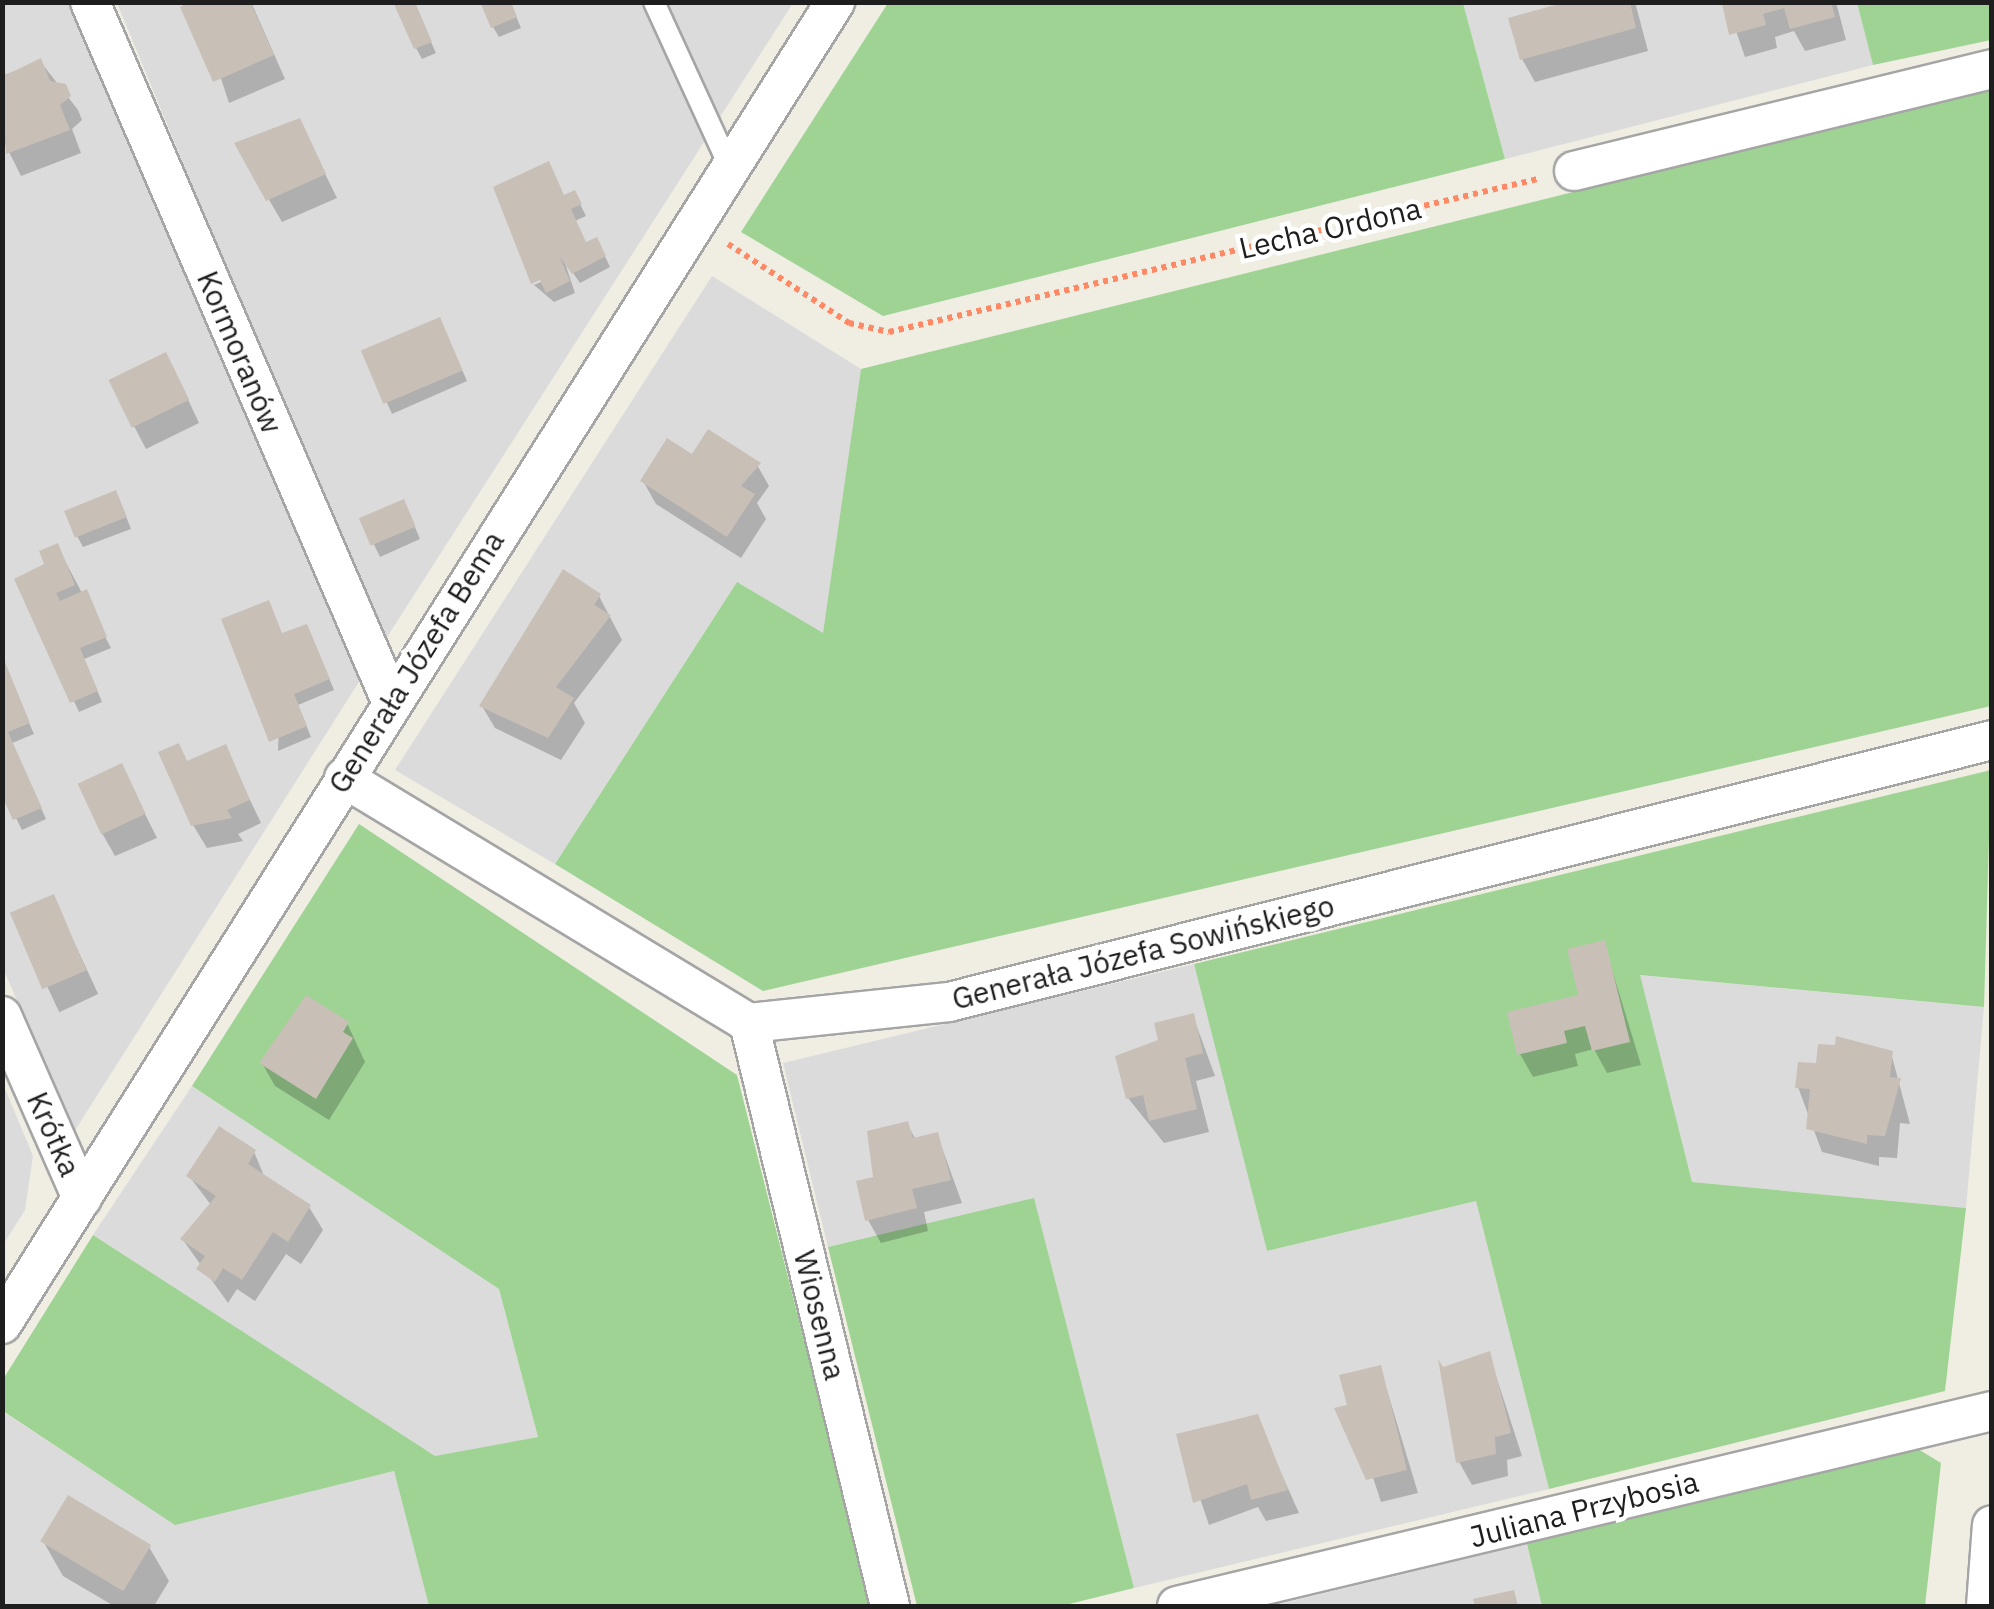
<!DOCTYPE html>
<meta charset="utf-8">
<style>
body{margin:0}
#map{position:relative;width:1994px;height:1609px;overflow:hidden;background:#f0ede3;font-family:"IBM Plex Sans",sans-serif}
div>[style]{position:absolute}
.residential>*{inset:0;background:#dcdbdb}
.forest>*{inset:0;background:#9ed394}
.shadow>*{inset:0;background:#0003;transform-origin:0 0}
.building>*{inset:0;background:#c8c0b6;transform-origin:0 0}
.path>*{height:6px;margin-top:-3px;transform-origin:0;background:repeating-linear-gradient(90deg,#ff8865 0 5px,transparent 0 10px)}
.roads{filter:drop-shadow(2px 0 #a5a5a5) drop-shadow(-2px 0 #a5a5a5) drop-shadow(0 2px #a5a5a5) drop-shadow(0 -2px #a5a5a5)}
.lane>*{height:20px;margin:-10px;padding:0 10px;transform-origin:10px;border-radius:10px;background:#fff}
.street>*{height:38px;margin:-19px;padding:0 19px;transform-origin:19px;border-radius:19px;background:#fff}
span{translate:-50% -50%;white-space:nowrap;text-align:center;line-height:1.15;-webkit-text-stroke:9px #fff;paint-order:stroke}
.street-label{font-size:30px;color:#1e1e1e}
.frame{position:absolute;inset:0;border:5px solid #1e1e1e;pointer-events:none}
</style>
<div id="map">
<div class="residential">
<i style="clip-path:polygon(2px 3px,80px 3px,369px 666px,74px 1132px,3px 968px)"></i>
<i style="clip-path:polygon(117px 3px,793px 3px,382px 645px)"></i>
<i style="clip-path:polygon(1463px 3px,1857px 3px,1873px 65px,1505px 159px)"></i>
<i style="clip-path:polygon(712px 276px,861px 369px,823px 634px,737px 582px,555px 864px,395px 770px)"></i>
<i style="clip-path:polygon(1194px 964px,1267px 1251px,1476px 1201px,1549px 1489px,1134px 1588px,1034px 1199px,828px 1247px,783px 1063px)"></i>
<i style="clip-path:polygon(1639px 975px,1984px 1007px,1966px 1208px,1692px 1182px)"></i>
<i style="clip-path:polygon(3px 1084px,33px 1156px,25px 1210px,3px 1245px)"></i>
<i style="clip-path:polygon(192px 1086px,499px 1289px,538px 1437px,435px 1457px,93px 1235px)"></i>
<i style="clip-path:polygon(2px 1411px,175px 1524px,394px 1471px,429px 1606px,3px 1606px)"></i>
<i style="clip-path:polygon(1527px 1544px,1542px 1606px,1272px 1606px)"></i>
</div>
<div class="forest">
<i style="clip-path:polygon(888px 3px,1463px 3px,1505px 159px,883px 316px,741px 232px)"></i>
<i style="clip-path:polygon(1857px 3px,1991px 3px,1991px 40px,1873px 65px)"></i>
<i style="clip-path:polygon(1991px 88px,1991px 706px,763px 991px,555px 864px,737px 582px,823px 633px,861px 369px)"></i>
<i style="clip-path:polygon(1991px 770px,1984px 1007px,1640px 975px,1692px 1182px,1966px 1208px,1945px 1391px,1549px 1489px,1476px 1201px,1267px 1251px,1194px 964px)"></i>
<i style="clip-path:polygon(359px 824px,737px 1075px,871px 1606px,429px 1606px,394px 1471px,175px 1525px,3px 1411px,2px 1381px,93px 1235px,435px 1456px,538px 1437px,499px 1289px,192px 1086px)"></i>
<i style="clip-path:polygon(1034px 1198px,1134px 1588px,1061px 1606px,917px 1606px,828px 1247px)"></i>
<i style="clip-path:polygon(1918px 1449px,1941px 1463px,1925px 1606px,1542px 1606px,1527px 1544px)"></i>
</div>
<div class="shadow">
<i style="clip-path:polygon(196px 2px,251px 2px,285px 79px,229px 103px)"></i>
<i style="clip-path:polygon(413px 2px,436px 53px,422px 59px,416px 48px)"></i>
<i style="clip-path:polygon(510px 2px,521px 28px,499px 37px,493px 27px)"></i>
<i style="clip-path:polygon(1593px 2px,1635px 2px,1648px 51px,1535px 82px,1522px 59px)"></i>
<i style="clip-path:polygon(1726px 2px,1836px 2px,1846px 40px,1805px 51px,1794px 31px,1775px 37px,1777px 48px,1745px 57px)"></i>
<i style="clip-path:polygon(40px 61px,78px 110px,82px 120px,72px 129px,81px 153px,21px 176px,2px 138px,2px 76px)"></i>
<i style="clip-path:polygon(299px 121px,337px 198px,282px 222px,237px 145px)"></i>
<i style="clip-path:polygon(564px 198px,580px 204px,586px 216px,575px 221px,586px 244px,602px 250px,610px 267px,580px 283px,564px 260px,575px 293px,554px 302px,534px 285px,552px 277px)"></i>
<i style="clip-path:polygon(445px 331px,467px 381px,392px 414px,365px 353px)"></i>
<i style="clip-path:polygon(178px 378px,199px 423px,146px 449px,111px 382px)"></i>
<i style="clip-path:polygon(693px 457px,756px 463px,769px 486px,757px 503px,766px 519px,741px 558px,656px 504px,643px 481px)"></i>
<i style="clip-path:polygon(121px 504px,131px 529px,83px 547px,77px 536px)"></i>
<i style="clip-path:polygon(409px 513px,420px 539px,380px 557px,362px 520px)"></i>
<i style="clip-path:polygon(63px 557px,111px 648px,84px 659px,102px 702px,79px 712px,18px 580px)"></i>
<i style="clip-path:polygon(599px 596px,622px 640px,574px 703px,585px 723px,561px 760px,495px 728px,482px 706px)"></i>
<i style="clip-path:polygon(283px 635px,312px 637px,334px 690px,298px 705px,311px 737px,278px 751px)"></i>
<i style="clip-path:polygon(3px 665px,34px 734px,12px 743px,46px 819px,22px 830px,2px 790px)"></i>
<i style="clip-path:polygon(225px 747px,261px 823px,238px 834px,243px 841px,207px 848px,193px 825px,188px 764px)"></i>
<i style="clip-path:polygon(121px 766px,157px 838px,115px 856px,102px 833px)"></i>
<i style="left:53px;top:897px;width:107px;height:43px;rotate:65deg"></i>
<i style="clip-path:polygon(1604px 943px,1641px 1065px,1607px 1073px,1594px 1049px,1575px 1054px,1578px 1066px,1533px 1077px,1520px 1054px,1582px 997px)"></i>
<i style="clip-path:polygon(1193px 1016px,1215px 1076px,1196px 1081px,1209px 1132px,1164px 1143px,1128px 1098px,1161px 1042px)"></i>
<i style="clip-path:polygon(347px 1023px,365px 1062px,329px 1120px,275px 1086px,262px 1063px)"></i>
<i style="clip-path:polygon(1891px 1053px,1910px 1124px,1900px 1123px,1897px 1158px,1879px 1157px,1879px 1166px,1822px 1152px,1798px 1087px,1818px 1066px)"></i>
<i style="clip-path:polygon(907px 1124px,916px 1140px,937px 1134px,962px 1203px,924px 1212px,928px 1231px,881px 1243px,868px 1220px,876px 1179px)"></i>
<i style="clip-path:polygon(254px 1152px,265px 1178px,309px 1207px,323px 1230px,301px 1264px,286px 1254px,255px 1301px,237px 1289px,228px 1303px,183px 1240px,211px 1205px,189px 1176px)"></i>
<i style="clip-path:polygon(1489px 1354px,1522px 1456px,1507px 1460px,1508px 1476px,1472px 1485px,1459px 1462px)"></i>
<i style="clip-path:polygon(1380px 1367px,1418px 1493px,1381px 1502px,1350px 1407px)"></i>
<i style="clip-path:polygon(1256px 1417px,1299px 1513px,1266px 1521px,1258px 1507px,1209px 1525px,1179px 1436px)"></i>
<i style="clip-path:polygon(43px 1541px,149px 1547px,169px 1581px,154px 1606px,114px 1606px,63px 1576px)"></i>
</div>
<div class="building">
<i style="clip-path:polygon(189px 2px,250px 2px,274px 55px,213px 82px,180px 7px)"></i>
<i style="clip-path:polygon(393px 2px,415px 2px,432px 42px,414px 49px)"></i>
<i style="clip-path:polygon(480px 2px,511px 2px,517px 17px,491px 28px)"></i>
<i style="clip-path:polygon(1566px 2px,1630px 2px,1636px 28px,1520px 60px,1508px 18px)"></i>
<i style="clip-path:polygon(1831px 2px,1835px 17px,1790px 29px,1784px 8px,1763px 14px,1766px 25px,1729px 35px,1722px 4px)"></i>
<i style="clip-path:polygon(41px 58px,50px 81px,66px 84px,71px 96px,60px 105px,70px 130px,6px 154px,2px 67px,6px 75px)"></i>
<i style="clip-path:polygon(300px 118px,326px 174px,266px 201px,234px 143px)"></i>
<i style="clip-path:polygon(549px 161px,564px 195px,575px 190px,582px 204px,571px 209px,586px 242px,597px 237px,606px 256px,572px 274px,559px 256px,570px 281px,546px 293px,540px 280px,531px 284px,493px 187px)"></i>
<i style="left:440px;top:317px;width:58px;height:86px;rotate:67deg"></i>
<i style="left:166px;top:352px;width:53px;height:64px;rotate:64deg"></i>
<i style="clip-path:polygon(708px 429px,761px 463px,741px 486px,755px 494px,727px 537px,640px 481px,667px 438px,692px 454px)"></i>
<i style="left:116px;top:490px;width:29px;height:56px;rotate:68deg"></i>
<i style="left:404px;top:499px;width:30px;height:49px;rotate:67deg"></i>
<i style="clip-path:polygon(58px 543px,75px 585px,56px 593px,60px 601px,87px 589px,107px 637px,80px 648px,98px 691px,70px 703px,14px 579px,44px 564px,39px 551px)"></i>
<i style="clip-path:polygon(563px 569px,601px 594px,594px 605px,611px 615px,556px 687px,574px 698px,548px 738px,479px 706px)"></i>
<i style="clip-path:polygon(269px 600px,282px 633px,307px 624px,330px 679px,294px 694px,307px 726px,269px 742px,221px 619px)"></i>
<i style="clip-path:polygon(3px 657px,30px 723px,8px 732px,42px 808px,13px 820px,2px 796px)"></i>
<i style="clip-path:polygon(179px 743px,187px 761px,226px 744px,250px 800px,227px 810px,232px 818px,191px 826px,158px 752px)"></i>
<i style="left:122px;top:763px;width:56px;height:49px;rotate:65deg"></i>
<i style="left:54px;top:894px;width:83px;height:48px;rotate:67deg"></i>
<i style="clip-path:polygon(1605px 940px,1630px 1042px,1592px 1051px,1585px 1026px,1564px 1031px,1567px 1043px,1517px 1055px,1507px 1012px,1578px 995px,1567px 949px)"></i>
<i style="clip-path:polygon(306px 995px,349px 1022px,343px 1032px,353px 1038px,316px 1099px,259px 1063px)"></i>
<i style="clip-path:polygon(1194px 1013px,1203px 1053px,1185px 1058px,1197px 1109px,1149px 1121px,1143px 1095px,1126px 1099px,1115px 1056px,1158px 1040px,1154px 1023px)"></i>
<i style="clip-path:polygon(1836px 1036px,1893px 1051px,1890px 1077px,1901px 1078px,1885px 1136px,1867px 1135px,1867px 1144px,1806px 1129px,1810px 1089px,1795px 1088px,1798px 1062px,1816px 1063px,1818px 1044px,1835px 1045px)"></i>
<i style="clip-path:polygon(908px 1121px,913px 1138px,938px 1132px,951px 1180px,912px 1189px,917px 1208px,865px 1221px,856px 1181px,873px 1177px,867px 1131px)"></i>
<i style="clip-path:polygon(219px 1126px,256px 1150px,248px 1164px,311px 1205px,288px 1242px,273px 1232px,242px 1280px,223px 1268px,215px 1282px,196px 1269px,205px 1256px,180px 1239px,216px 1196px,186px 1176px)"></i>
<i style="clip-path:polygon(1490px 1351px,1511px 1433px,1495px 1437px,1496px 1454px,1456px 1463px,1438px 1359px,1443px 1367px)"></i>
<i style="clip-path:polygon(1381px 1365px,1407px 1470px,1366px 1480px,1334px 1408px,1347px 1405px,1339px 1375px)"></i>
<i style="clip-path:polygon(1258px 1414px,1288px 1490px,1251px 1500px,1247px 1484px,1193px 1503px,1176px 1434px)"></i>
<i style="left:68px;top:1495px;width:97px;height:54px;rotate:31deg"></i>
<i style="clip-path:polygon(1514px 1590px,1518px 1606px,1475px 1606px,1473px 1599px)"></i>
</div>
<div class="path">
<i style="left:728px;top:244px;width:145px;rotate:33.1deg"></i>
<i style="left:849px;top:323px;width:41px;rotate:12.7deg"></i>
<i style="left:889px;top:332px;width:667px;rotate:-13.27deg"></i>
</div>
<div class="roads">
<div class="lane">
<i style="left:654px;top:2px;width:178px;rotate:65.4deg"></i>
</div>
<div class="street">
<i style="left:90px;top:2px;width:761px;rotate:66.7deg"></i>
<i style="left:1574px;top:171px;width:430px;rotate:-13.7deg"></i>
<i style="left:344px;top:778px;width:473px;rotate:31.2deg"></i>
<i style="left:749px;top:1023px;width:201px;rotate:-6deg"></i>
<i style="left:949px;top:1002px;width:1075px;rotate:-14.1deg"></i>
<i style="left:2px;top:1016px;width:199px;rotate:66.3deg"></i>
<i style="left:749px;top:1023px;width:600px;rotate:76.4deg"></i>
<i style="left:2px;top:1324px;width:1563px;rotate:-57.78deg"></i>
<i style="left:1177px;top:1606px;width:838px;rotate:-13.46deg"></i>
<i style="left:1986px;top:1606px;width:81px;rotate:-85.8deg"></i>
</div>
</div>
<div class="street-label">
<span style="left:1330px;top:228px;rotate:-13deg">Lecha Ordona</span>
<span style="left:240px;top:352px;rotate:67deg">Kormoranów</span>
<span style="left:416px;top:662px;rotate:-58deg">Generała Józefa Bema</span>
<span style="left:1143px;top:952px;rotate:-14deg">Generała Józefa Sowińskiego</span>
<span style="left:54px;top:1134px;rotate:66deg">Krótka</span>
<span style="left:820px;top:1315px;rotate:76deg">Wiosenna</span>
<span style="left:1584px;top:1509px;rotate:-14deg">Juliana Przybosia</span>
</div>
<div class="frame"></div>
</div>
